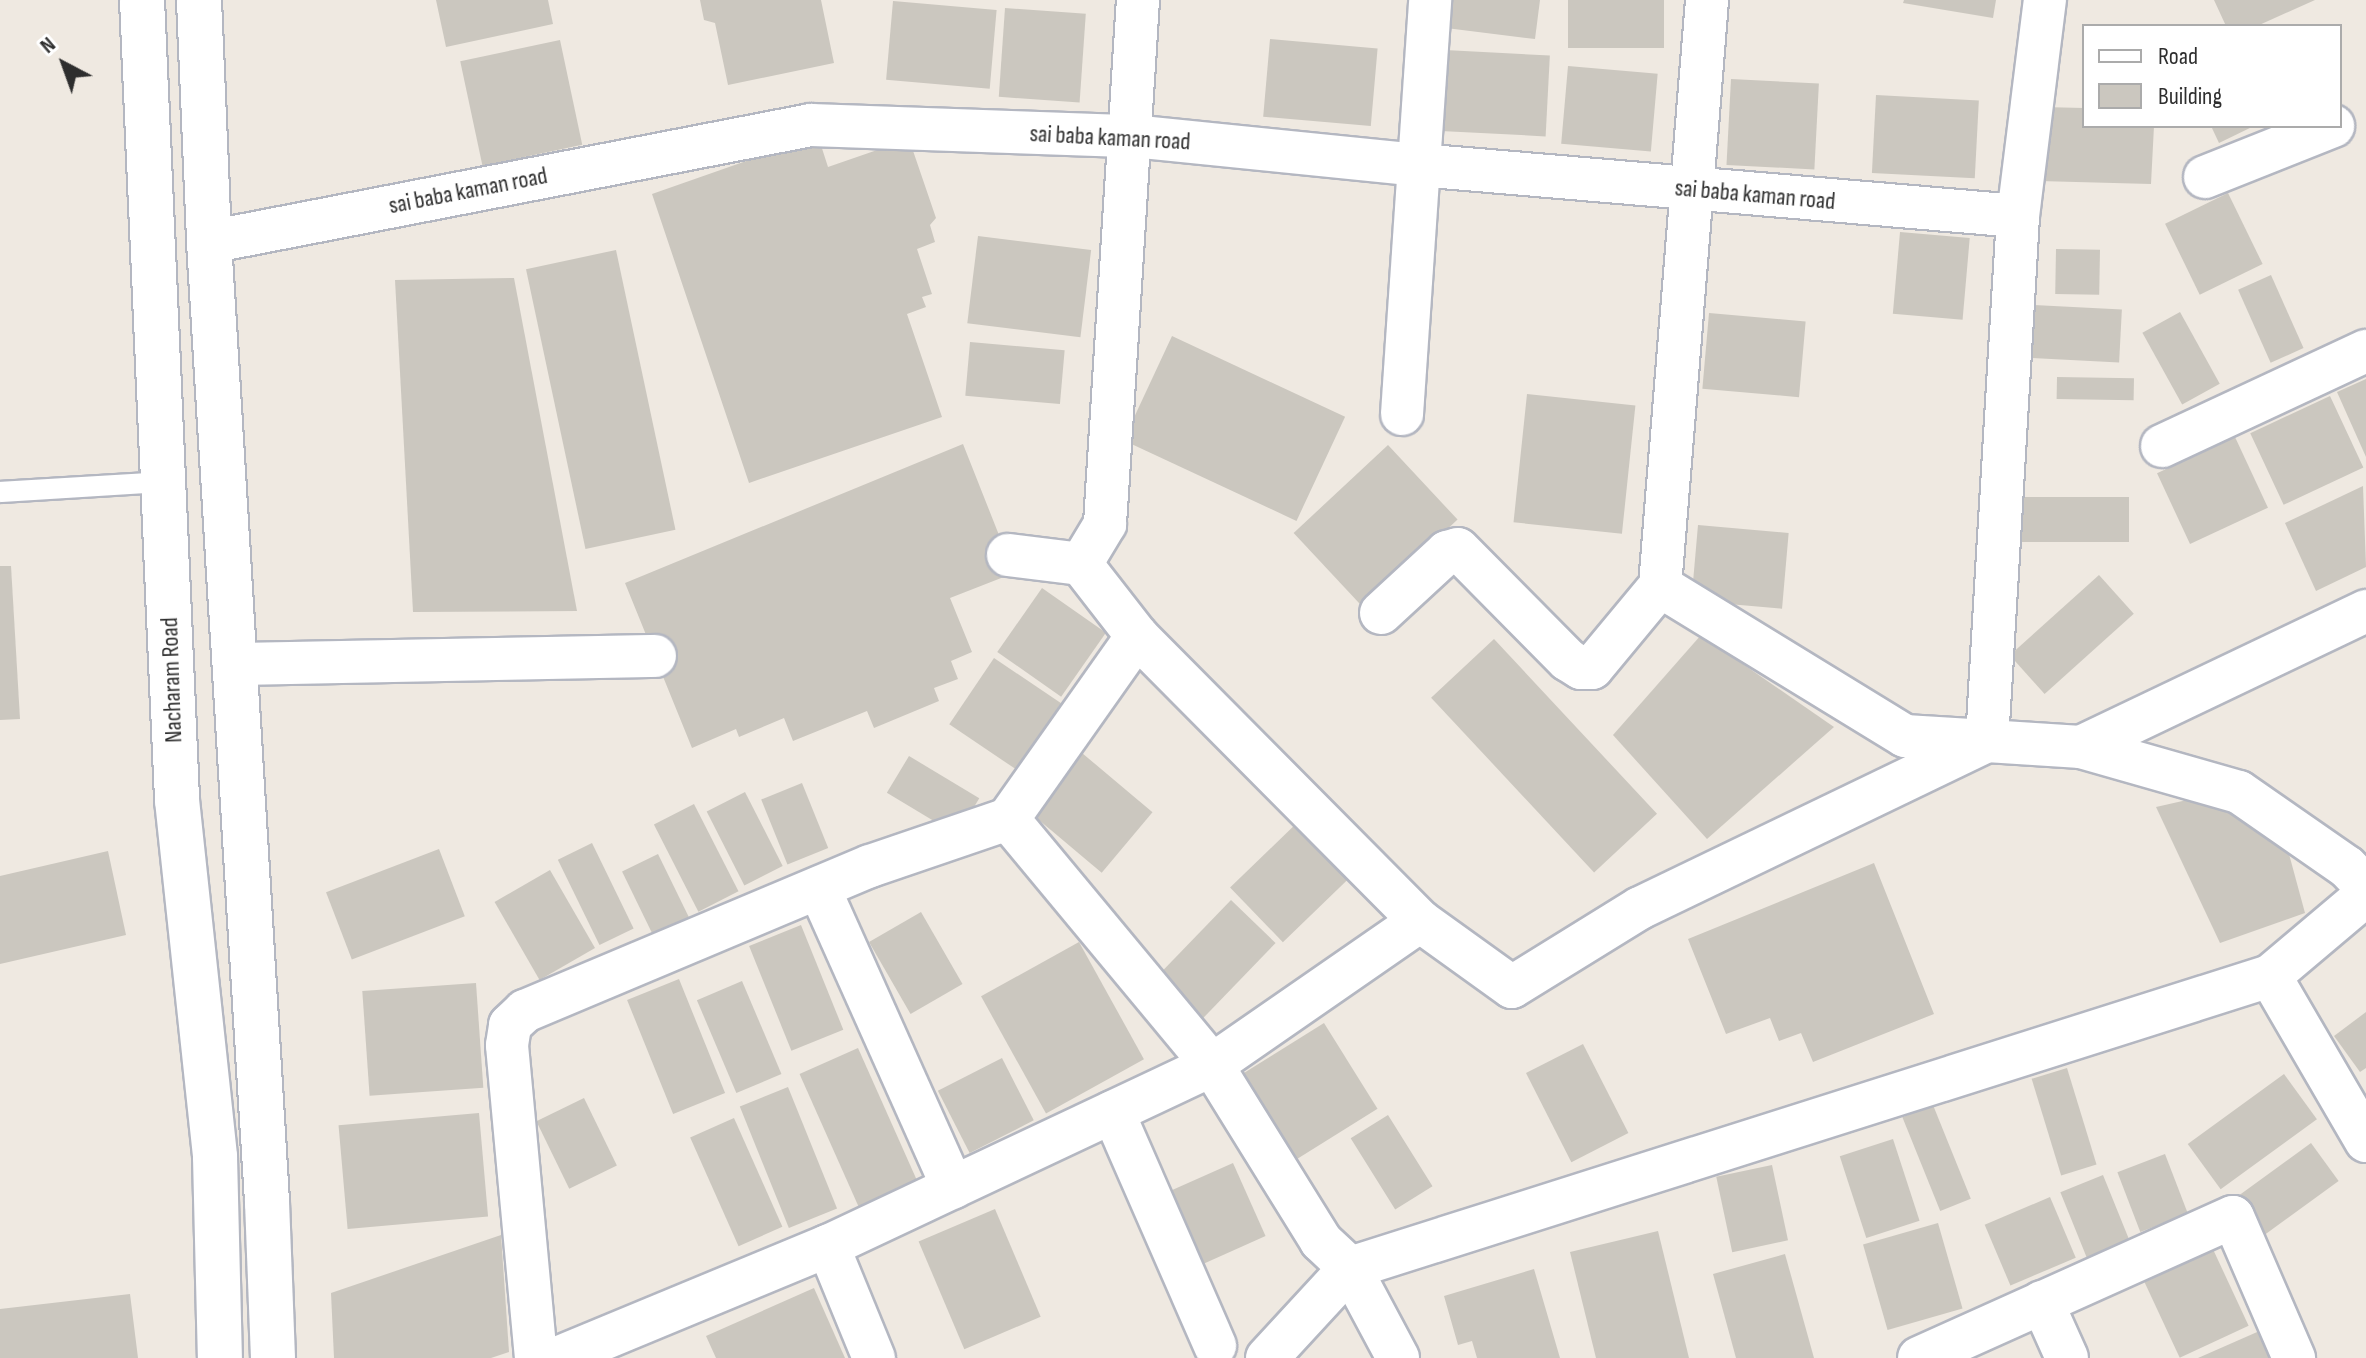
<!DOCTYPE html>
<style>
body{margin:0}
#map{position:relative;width:2366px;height:1358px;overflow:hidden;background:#efe9e1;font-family:"Sofia Sans Condensed",sans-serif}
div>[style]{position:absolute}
.building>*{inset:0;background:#cbc7bf;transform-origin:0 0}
.roads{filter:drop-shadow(2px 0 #b4b7c1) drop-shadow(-2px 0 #b4b7c1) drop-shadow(0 2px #b4b7c1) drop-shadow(0 -2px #b4b7c1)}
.lane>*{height:20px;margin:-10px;padding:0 10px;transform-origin:10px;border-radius:10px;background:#fff}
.street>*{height:42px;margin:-21px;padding:0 21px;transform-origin:21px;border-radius:21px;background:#fff}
.secondary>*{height:44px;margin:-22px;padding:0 22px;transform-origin:22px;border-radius:22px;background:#fff}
span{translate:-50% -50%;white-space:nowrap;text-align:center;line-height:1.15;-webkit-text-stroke:8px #fff;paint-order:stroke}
.street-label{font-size:24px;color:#2e2e2e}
.legend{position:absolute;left:2082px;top:24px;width:260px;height:104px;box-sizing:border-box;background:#fff;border:2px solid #ababab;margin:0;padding:10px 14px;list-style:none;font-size:24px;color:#2e2e2e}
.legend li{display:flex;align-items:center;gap:16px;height:40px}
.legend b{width:40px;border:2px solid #ababab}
.north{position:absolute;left:24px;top:24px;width:80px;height:80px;-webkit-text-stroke:6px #fff;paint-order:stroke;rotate:319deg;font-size:22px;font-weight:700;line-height:32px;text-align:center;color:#2e2e2e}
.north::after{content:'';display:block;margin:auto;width:28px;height:36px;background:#2e2e2e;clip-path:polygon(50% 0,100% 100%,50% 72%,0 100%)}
</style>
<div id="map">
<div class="building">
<i style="clip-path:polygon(436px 0,548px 0,553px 24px,446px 47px)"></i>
<i style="clip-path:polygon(700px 0,821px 0,834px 63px,728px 85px,715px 23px,704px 20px)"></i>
<i style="clip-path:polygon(1449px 0,1540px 0,1535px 39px,1446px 28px)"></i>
<i style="left:1568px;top:0;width:96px;height:48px"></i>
<i style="clip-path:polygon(1904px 0,1996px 0,1993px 18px,1903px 3px)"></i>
<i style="clip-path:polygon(2214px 0,2315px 0,2257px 26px,2226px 26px)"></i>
<i style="left:893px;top:1px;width:104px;height:79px;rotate:5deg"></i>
<i style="left:1005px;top:8px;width:81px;height:89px;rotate:4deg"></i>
<i style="left:1270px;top:39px;width:108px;height:78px;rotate:5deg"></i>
<i style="left:560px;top:40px;width:107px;height:102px;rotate:78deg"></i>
<i style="left:1445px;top:50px;width:105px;height:81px;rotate:3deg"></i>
<i style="left:1568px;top:66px;width:90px;height:78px;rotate:5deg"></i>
<i style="left:1731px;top:79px;width:88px;height:86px;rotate:3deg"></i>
<i style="left:1876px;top:95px;width:103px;height:78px;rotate:3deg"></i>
<i style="clip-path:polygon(2042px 107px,2084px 108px,2084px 126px,2154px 126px,2151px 184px,2039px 181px)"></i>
<i style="clip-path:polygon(2211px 126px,2254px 126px,2219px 143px)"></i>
<i style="clip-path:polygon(818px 136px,828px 167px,909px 139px,936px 218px,930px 225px,935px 242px,917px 249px,932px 294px,922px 297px,926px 307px,907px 314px,942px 417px,749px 483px,652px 194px)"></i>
<i style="left:2228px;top:193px;width:79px;height:70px;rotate:64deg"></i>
<i style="left:1900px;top:232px;width:70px;height:82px;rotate:5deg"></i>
<i style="left:978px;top:236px;width:114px;height:88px;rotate:7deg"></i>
<i style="left:2056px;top:249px;width:44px;height:45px;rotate:1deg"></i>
<i style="left:616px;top:250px;width:286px;height:92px;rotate:78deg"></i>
<i style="left:2271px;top:275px;width:80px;height:36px;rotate:66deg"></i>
<i style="clip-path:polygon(514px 278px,577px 611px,413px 612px,395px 280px)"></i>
<i style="left:2034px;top:305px;width:88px;height:53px;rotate:3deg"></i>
<i style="left:2180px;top:312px;width:82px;height:43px;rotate:61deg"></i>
<i style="left:1709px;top:313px;width:97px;height:76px;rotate:5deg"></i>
<i style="left:1172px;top:336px;width:191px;height:115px;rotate:25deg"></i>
<i style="left:970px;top:342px;width:95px;height:54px;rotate:5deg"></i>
<i style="left:2057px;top:377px;width:77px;height:22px;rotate:1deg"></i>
<i style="clip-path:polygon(2366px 379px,2366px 457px,2337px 392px)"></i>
<i style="left:1527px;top:394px;width:109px;height:129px;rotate:6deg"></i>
<i style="left:2330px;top:396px;width:79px;height:88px;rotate:65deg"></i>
<i style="left:2235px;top:437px;width:78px;height:86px;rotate:65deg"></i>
<i style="clip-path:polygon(963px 444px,1014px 573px,950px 598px,972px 652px,951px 661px,958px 679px,934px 688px,939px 701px,874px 728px,867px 711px,793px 741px,784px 718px,739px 737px,736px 729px,692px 748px,625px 583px)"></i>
<i style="left:1388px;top:445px;width:102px;height:129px;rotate:47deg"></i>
<i style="clip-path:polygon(2363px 486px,2366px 567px,2316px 591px,2285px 523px)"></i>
<i style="left:2129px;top:497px;width:45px;height:117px;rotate:90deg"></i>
<i style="left:1698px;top:525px;width:91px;height:76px;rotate:5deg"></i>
<i style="clip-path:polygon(0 566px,11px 566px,20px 719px,0 720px)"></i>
<i style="left:2099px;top:575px;width:52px;height:120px;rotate:48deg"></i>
<i style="left:1042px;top:588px;width:78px;height:78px;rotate:35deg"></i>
<i style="clip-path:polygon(1701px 635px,1834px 727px,1707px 839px,1613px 735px)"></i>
<i style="left:1494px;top:639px;width:239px;height:86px;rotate:47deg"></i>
<i style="left:994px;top:658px;width:81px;height:80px;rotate:34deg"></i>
<i style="left:1082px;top:753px;width:92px;height:79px;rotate:40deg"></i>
<i style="left:909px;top:756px;width:82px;height:43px;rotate:31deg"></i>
<i style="left:802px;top:783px;width:70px;height:44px;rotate:68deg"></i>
<i style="left:745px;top:792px;width:83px;height:43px;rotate:63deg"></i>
<i style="clip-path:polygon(2218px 793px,2283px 832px,2305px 913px,2220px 943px,2156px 807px)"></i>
<i style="left:694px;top:804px;width:98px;height:45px;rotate:63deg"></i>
<i style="left:1302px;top:818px;width:76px;height:100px;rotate:46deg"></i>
<i style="left:592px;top:843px;width:95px;height:38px;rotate:64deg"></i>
<i style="left:439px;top:849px;width:72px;height:121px;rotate:69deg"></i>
<i style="clip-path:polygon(108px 851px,126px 935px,0 964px,0 876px)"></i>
<i style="left:658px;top:854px;width:73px;height:40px;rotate:64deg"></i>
<i style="clip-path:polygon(1874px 863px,1934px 1014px,1813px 1062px,1801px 1033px,1779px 1041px,1770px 1018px,1726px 1034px,1688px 939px)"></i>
<i style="left:550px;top:870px;width:90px;height:64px;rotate:60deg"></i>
<i style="left:1231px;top:900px;width:62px;height:105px;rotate:44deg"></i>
<i style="left:921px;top:912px;width:83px;height:60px;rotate:60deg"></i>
<i style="left:801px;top:925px;width:113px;height:56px;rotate:68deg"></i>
<i style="left:1079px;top:942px;width:134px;height:112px;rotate:61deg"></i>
<i style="left:679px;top:979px;width:123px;height:56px;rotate:68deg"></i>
<i style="left:742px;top:981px;width:101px;height:49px;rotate:67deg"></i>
<i style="left:476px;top:983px;width:105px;height:114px;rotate:86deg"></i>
<i style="clip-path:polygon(2366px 1012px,2366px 1068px,2360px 1072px,2334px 1036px)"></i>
<i style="left:1324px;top:1023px;width:101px;height:102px;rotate:58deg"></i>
<i style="left:1583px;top:1044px;width:100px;height:64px;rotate:63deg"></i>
<i style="left:858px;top:1048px;width:150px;height:64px;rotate:66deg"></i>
<i style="left:1002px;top:1058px;width:70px;height:72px;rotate:63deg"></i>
<i style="left:2067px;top:1068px;width:101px;height:37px;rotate:73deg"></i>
<i style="left:2284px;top:1074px;width:56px;height:119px;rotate:54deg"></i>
<i style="left:788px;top:1087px;width:131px;height:52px;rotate:68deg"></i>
<i style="left:584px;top:1098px;width:75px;height:53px;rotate:64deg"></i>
<i style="left:1933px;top:1105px;width:101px;height:33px;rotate:68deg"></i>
<i style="left:479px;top:1113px;width:104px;height:141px;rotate:85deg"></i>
<i style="left:1388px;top:1115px;width:84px;height:44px;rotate:58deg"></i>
<i style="left:734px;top:1118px;width:119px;height:48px;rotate:66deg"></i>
<i style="left:1893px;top:1139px;width:86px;height:56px;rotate:72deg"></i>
<i style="left:2311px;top:1143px;width:47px;height:96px;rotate:54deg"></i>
<i style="left:2165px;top:1154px;width:64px;height:51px;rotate:69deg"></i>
<i style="left:1233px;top:1163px;width:80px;height:88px;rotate:66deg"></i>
<i style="left:1772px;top:1165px;width:77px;height:57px;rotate:78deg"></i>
<i style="left:2103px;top:1175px;width:75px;height:46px;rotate:68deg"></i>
<i style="left:2050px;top:1197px;width:66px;height:71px;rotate:67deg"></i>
<i style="left:995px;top:1209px;width:117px;height:83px;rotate:67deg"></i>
<i style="left:1938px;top:1223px;width:89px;height:78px;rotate:74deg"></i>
<i style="clip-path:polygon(1658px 1231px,1689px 1358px,1596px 1358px,1570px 1252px)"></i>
<i style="clip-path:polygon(501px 1235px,509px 1352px,491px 1358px,334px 1358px,331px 1293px)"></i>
<i style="left:2211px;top:1245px;width:89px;height:76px;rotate:65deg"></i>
<i style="clip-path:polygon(1785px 1254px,1814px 1358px,1736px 1358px,1713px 1274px)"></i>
<i style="clip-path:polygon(1534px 1269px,1560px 1358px,1477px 1358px,1472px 1341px,1458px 1345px,1444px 1296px)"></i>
<i style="clip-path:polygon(814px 1288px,845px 1358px,716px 1358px,706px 1336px)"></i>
<i style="clip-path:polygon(130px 1294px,138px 1358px,0 1358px,0 1309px)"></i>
<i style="clip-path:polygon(2264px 1329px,2276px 1358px,2198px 1358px)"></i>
</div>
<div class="roads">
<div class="lane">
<i style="left:0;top:492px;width:164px;rotate:-3.5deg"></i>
</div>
<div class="street">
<i style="left:2205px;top:177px;width:138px;rotate:-21.7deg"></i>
<i style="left:209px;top:242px;width:613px;rotate:-11deg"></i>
<i style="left:811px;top:125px;width:321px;rotate:2deg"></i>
<i style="left:1132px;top:136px;width:288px;rotate:5.8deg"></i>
<i style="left:1419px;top:165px;width:601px;rotate:4.87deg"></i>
<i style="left:1402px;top:414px;width:415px;rotate:-86.1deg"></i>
<i style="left:2162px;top:446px;width:225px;rotate:-25deg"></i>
<i style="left:1008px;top:555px;width:74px;rotate:7deg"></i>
<i style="left:1660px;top:586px;width:287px;rotate:31.5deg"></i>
<i style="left:1905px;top:736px;width:82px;rotate:3.5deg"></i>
<i style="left:1987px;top:741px;width:526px;rotate:-86.62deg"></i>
<i style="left:2018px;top:216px;width:218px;rotate:-82.9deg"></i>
<i style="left:1381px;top:613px;width:90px;rotate:-42.7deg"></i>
<i style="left:1447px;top:552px;width:11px;rotate:-15deg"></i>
<i style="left:1458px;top:549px;width:156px;rotate:45.3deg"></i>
<i style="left:1568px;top:660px;width:15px;rotate:32deg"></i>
<i style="left:1581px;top:668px;width:11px"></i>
<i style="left:1592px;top:668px;width:107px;rotate:-50.3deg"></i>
<i style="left:1660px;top:586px;width:588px;rotate:-85.41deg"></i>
<i style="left:234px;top:664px;width:421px;rotate:-1.1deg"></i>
<i style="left:2081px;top:747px;width:316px;rotate:-25.5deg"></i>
<i style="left:1008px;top:819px;width:320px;rotate:50.3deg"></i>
<i style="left:1212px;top:1065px;width:207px;rotate:58.2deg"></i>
<i style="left:1321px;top:1241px;width:40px;rotate:43deg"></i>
<i style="left:1350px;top:1268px;width:965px;rotate:-17.61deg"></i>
<i style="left:2270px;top:976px;width:126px;rotate:-40.2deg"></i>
<i style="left:819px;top:888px;width:328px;rotate:65.9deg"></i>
<i style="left:1420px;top:921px;width:113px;rotate:35.7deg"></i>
<i style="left:1512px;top:987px;width:150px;rotate:-31.7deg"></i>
<i style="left:1640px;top:908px;width:385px;rotate:-25.7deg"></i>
<i style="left:1987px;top:741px;width:94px;rotate:3.7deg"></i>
<i style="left:2081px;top:747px;width:164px;rotate:15.9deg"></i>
<i style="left:2239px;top:792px;width:131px;rotate:34.8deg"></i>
<i style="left:2347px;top:867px;width:28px;rotate:46deg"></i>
<i style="left:2270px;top:976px;width:191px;rotate:59.8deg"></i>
<i style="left:1113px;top:1112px;width:255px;rotate:66.4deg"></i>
<i style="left:828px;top:1246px;width:121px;rotate:67.7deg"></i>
<i style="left:2042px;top:1302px;width:61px;rotate:65.9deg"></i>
<i style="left:536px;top:1358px;width:314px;rotate:-95.3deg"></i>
<i style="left:507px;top:1045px;width:20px;rotate:-81deg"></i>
<i style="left:510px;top:1025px;width:21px;rotate:-43deg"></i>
<i style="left:525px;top:1011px;width:374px;rotate:-22.8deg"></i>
<i style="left:870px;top:866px;width:146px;rotate:-18.8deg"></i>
<i style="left:1008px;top:819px;width:224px;rotate:-54.8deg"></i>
<i style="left:557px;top:1358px;width:293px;rotate:-22.5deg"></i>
<i style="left:828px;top:1246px;width:425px;rotate:-25.2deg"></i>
<i style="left:1212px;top:1065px;width:253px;rotate:-34.7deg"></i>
<i style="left:1420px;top:921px;width:402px;rotate:-134.8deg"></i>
<i style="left:1137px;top:636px;width:91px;rotate:-127.9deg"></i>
<i style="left:1081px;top:564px;width:47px;rotate:-59deg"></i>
<i style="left:1105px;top:524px;width:525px;rotate:-86.4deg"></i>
<i style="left:1267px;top:1358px;width:122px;rotate:-47.3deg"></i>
<i style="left:1350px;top:1268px;width:102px;rotate:61.9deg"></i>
<i style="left:1919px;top:1358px;width:344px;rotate:-24.2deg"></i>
<i style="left:2233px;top:1217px;width:154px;rotate:66.6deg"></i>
</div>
<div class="secondary">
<i style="left:142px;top:0;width:801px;rotate:87.49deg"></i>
<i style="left:177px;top:800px;width:359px;rotate:83.9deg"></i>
<i style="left:215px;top:1157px;width:201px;rotate:88.6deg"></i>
<i style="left:199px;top:0;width:242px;rotate:87.6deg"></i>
<i style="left:209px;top:242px;width:962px;rotate:86.54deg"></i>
<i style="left:267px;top:1202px;width:156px;rotate:87.8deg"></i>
</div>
</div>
<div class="street-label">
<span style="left:1110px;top:138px;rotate:3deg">sai baba kaman road</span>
<span style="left:468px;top:191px;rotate:-11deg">sai baba kaman road</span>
<span style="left:1755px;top:195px;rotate:5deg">sai baba kaman road</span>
<span style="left:172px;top:680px;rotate:-92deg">Nacharam Road</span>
</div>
<ul class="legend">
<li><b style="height:10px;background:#fff"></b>Road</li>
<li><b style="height:22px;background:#cbc7bf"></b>Building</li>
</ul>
<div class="north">N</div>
</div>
